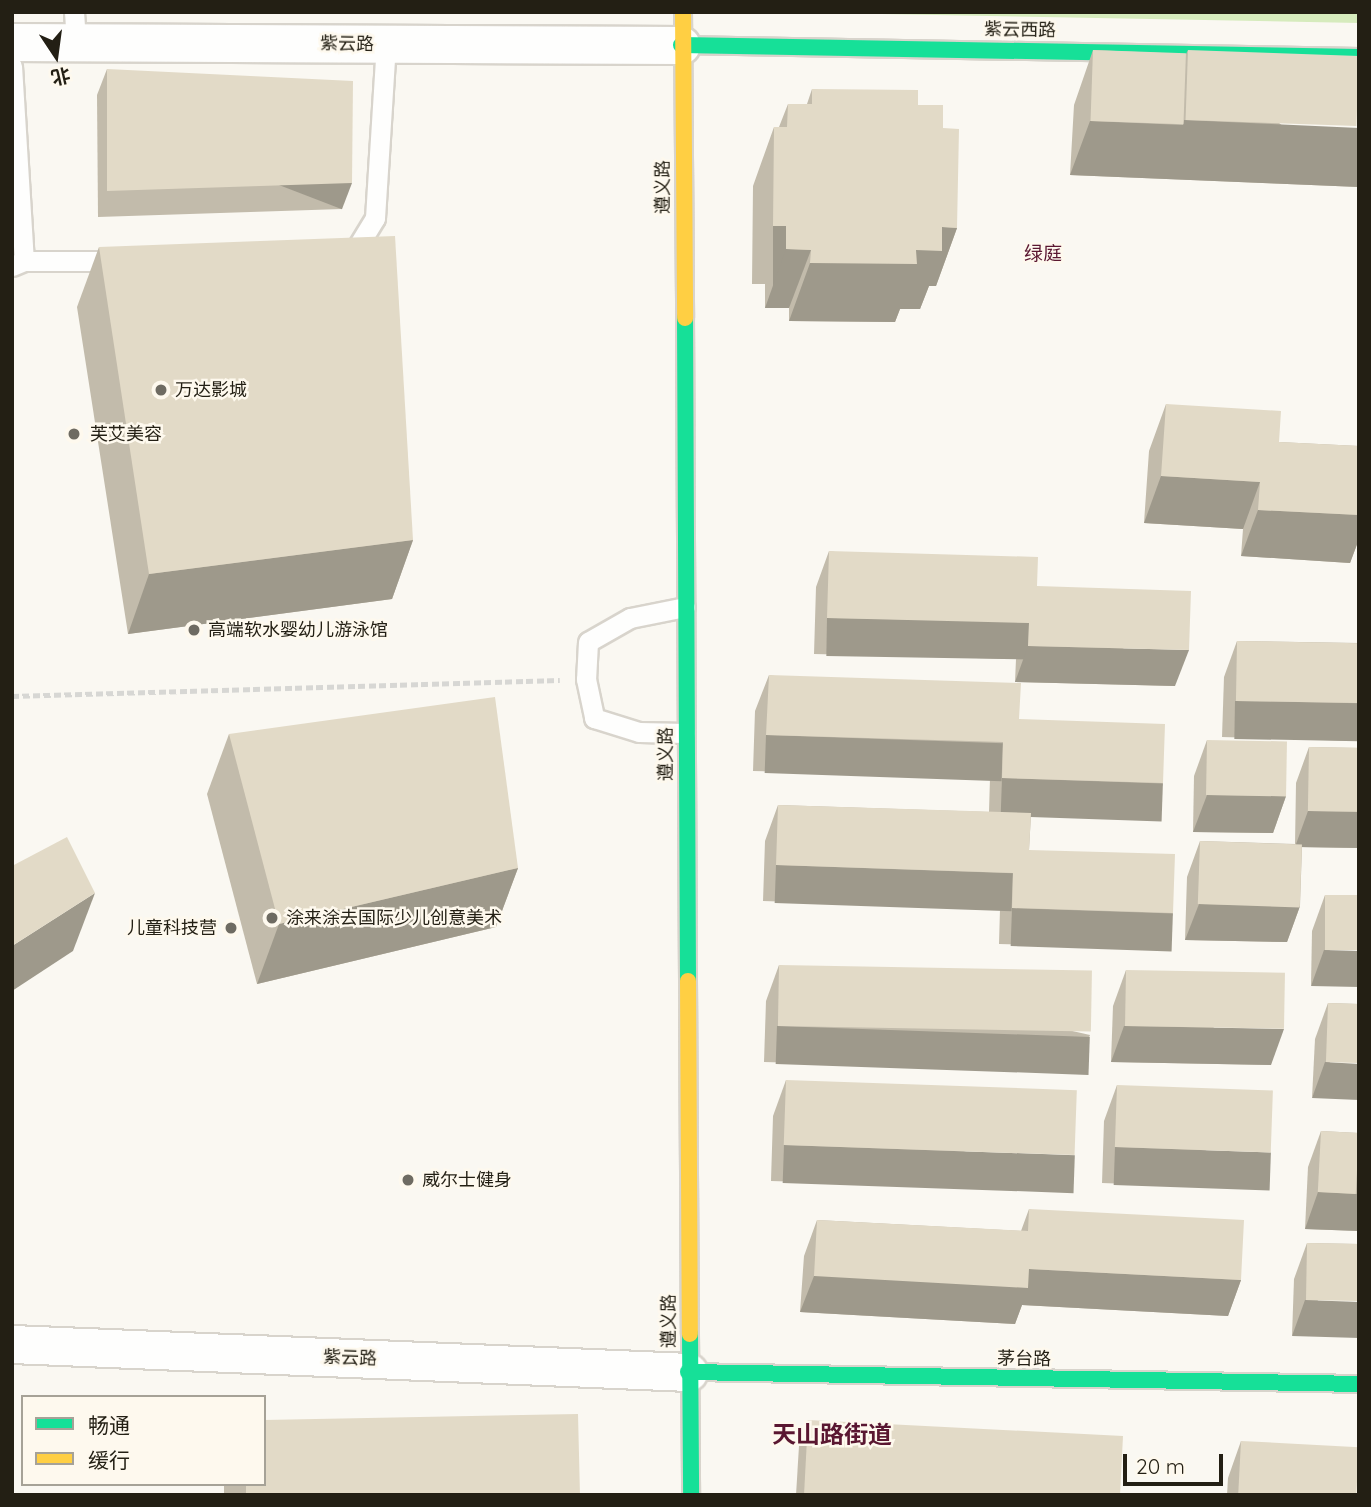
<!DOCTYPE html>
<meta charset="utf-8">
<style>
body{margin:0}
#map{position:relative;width:1371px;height:1507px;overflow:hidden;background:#faf8f2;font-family:Quicksand,"Noto Sans SC",sans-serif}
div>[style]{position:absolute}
.green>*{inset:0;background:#d6ebbd}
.path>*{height:4.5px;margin-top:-2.25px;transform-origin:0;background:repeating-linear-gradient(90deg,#d7d7d4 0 7px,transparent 0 10.5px)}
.roads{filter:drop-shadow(2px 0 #d8d4cc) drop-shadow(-2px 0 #d8d4cc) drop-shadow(0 2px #d8d4cc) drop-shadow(0 -2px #d8d4cc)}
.lane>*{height:19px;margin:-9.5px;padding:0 9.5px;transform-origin:9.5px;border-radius:9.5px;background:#fefefd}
.street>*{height:37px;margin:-18.5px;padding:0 18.5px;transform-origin:18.5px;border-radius:18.5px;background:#fefefd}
.fast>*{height:16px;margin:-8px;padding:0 8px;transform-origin:8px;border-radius:8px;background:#16e098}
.slow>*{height:16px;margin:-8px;padding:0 8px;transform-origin:8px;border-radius:8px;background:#ffcf43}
.wall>*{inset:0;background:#c2bbab}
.shaded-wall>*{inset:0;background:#9e998b;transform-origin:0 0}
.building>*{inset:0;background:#e2dac7;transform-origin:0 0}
.dots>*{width:19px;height:19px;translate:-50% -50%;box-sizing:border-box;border:4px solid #fef9ee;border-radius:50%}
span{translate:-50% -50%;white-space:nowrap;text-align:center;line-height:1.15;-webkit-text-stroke:5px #fef9ee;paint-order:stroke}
.street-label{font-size:18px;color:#231f14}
.poi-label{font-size:18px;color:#231f14}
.left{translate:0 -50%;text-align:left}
.right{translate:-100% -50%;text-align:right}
.neighbourhood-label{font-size:19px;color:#5a1731}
.district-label{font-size:24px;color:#5a1731;font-weight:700}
.frame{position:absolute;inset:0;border:14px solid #231f14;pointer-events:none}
.legend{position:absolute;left:21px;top:1395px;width:245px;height:91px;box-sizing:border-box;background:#fef9ee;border:2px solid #a6a297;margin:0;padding:9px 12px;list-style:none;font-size:21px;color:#231f14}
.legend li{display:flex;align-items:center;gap:14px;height:35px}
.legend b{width:35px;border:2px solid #a6a297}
.north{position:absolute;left:21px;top:21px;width:70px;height:70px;-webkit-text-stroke:5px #fef9ee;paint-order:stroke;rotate:167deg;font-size:19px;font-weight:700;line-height:28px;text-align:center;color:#231f14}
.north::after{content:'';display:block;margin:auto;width:24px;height:32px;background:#231f14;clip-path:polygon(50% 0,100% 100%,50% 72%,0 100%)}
.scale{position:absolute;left:1123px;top:1454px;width:100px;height:32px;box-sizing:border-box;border:4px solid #231f14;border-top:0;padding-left:9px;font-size:21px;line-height:24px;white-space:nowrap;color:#231f14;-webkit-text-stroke:5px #fef9ee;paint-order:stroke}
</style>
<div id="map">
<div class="green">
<i style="clip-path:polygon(761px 12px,1359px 12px,1359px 23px,826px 13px)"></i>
</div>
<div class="path">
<i style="left:12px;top:696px;width:548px;rotate:-1.67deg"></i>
</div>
<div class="roads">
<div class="lane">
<i style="left:74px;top:12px;width:29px;rotate:86deg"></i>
<i style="left:12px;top:66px;width:195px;rotate:86.5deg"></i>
<i style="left:24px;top:261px;width:13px;rotate:157deg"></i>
<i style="left:350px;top:259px;width:48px;rotate:-58.6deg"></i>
<i style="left:375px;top:218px;width:173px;rotate:-86.4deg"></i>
<i style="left:24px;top:261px;width:93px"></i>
<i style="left:685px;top:607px;width:56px;rotate:168.7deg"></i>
<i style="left:630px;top:618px;width:48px;rotate:150.3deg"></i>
<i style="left:588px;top:642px;width:37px;rotate:93deg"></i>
<i style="left:586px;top:679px;width:40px;rotate:78deg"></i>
<i style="left:594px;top:718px;width:47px;rotate:17.3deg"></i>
<i style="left:639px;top:732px;width:46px;rotate:1.2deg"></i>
</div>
<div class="street">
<i style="left:12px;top:42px;width:669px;rotate:0.26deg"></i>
<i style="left:12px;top:1344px;width:677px;rotate:2.37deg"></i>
</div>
<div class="fast">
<i style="left:681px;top:45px;width:678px;rotate:1.01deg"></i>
<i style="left:685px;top:318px;width:663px;rotate:89.74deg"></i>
<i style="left:690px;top:1334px;width:161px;rotate:89.6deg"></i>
<i style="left:688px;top:1372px;width:671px;rotate:1.02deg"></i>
</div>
<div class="slow">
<i style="left:683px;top:12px;width:306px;rotate:89.6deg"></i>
<i style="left:688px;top:981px;width:353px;rotate:89.7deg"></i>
</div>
</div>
<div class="wall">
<i style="clip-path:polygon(1093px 50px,1186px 54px,1188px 50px,1359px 187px,1070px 175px,1074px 105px)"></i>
<i style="clip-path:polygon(107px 69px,342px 209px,98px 217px,97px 95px)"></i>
<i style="clip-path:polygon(812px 89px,918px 105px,943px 128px,957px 228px,936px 286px,929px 286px,920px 309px,900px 309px,895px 322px,789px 321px,789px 308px,765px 308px,765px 284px,752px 284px,753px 186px,774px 127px,779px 127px,788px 104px,807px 104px)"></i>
<i style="clip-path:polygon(99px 247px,413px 540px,392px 599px,128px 634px,77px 307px)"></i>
<i style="clip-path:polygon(1166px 404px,1279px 442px,1359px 446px,1359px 539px,1350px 563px,1241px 556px,1243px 529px,1144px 523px,1149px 451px)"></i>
<i style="clip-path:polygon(829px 551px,1037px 586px,1175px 686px,1015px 682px,1016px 659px,814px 654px,816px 587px)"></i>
<i style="clip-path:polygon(1237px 641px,1359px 643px,1359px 741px,1222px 737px,1224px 677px)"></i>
<i style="clip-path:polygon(769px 675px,1019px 719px,1163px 783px,1150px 819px,1031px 815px,1029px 850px,1173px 913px,1160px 949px,999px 944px,1000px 909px,763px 901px,765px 841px,778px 805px,989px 812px,990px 778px,753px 771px,755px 711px)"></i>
<i style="clip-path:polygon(229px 734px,518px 868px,496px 927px,257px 984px,207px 794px)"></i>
<i style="clip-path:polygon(1207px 740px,1286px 796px,1273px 833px,1193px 832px,1194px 776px)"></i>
<i style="clip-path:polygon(1309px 747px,1359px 748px,1359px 848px,1302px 847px,1300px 906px,1287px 942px,1185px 940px,1187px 877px,1200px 841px,1295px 844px,1296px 783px)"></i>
<i style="clip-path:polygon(1325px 895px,1359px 895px,1311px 986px,1312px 931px)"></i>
<i style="clip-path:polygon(779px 965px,1090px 1035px,1077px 1071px,764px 1062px,766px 1001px)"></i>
<i style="clip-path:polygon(1126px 970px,1271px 1065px,1111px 1062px,1113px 1006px)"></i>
<i style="clip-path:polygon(1328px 1003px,1359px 1004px,1312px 1098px,1315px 1039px)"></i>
<i style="clip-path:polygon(786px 1080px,1061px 1190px,771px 1181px,773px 1116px)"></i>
<i style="clip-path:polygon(1117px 1085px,1258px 1189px,1102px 1183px,1104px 1121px)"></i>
<i style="clip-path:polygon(1321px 1131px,1359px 1133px,1359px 1231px,1305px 1229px,1308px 1167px)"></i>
<i style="clip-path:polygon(1029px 1209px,1241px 1280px,1228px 1316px,1022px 1305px,1015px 1324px,800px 1312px,804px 1256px,817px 1220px,1021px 1231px)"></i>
<i style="clip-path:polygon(1307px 1243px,1359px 1244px,1292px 1336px,1294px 1279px)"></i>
<i style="clip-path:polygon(808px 1420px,1120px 1495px,796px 1495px,799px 1446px)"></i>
<i style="clip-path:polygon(1241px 1441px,1359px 1495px,1227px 1495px,1228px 1478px)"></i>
<i style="clip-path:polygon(224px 1484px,264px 1484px,580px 1495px,224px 1495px)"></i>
</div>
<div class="shaded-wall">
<i style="clip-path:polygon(1184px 120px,1359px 128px,1359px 187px,1070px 175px,1090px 121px,1183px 125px)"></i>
<i style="left:352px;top:183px;width:28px;height:245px;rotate:111deg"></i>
<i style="left:773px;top:226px;width:13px;height:62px"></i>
<i style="clip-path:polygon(942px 227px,957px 228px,936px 286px,929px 286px,920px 309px,900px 309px,895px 322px,789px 321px,810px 263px,916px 250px)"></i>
<i style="clip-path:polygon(786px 249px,811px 250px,789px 308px,765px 308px)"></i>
<i style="clip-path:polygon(1161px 476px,1260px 482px,1243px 529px,1144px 523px)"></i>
<i style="clip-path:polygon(1258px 510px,1359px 515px,1359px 539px,1350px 563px,1241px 556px)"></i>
<i style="clip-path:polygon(413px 540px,392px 599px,128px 634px,149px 574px)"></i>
<i style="left:827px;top:618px;width:202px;height:38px;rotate:1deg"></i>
<i style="clip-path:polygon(1028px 646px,1189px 650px,1175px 686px,1015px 682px)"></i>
<i style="left:1235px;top:701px;width:124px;height:38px;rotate:1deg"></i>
<i style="left:766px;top:735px;width:237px;height:38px;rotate:2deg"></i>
<i style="left:1002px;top:778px;width:161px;height:38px;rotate:2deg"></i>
<i style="clip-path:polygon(1207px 795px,1286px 796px,1273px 833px,1193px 832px)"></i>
<i style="clip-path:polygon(1308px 811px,1359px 812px,1359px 848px,1295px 847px)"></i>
<i style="left:776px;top:865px;width:237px;height:38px;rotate:2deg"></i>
<i style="clip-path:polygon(518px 868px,496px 927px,257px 984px,279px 924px)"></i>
<i style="clip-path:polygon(95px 893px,73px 951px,12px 991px,12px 946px)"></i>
<i style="clip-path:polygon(1199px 904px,1300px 906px,1287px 942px,1185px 940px)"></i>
<i style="left:1012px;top:908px;width:161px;height:38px;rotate:2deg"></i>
<i style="clip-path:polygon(1324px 950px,1359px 951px,1359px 987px,1311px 986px)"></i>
<i style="left:777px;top:1026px;width:313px;height:38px;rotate:2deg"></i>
<i style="clip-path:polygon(1124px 1026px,1284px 1029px,1271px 1065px,1111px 1062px)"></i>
<i style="clip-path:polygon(1325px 1062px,1359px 1064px,1359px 1100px,1312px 1098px)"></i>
<i style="left:784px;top:1145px;width:291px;height:38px;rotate:2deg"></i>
<i style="left:1115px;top:1147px;width:156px;height:38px;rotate:2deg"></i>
<i style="clip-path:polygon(1318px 1192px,1359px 1194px,1359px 1231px,1305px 1229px)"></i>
<i style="clip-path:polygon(1029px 1269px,1241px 1280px,1228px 1316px,1022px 1305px,1015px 1324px,800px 1312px,814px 1276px)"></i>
<i style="clip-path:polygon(1305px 1300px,1359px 1302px,1359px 1338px,1292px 1336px)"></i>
</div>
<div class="building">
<i style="left:1093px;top:50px;width:93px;height:71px;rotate:2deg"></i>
<i style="left:1188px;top:50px;width:171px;height:70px;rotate:2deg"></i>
<i style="clip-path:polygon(107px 69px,353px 81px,352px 183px,107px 191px)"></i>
<i style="clip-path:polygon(812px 89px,918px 90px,918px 105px,943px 105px,943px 128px,959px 129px,957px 228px,942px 227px,942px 251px,916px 250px,917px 264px,810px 263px,811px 250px,786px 249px,786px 226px,773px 226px,774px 127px,787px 127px,788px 104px,812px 104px)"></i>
<i style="clip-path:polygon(395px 236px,413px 540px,149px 574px,99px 247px)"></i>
<i style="clip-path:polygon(1166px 404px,1281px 411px,1279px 442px,1359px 446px,1359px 515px,1258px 510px,1260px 482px,1161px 476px)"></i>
<i style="clip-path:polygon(829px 551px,1038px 557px,1037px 586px,1191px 591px,1189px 650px,1028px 646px,1029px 623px,827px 618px)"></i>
<i style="left:1237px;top:641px;width:122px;height:60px;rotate:1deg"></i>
<i style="clip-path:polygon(769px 675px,1021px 683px,1019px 719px,1165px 724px,1163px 783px,1002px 778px,1003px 742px,766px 735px)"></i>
<i style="clip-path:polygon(495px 697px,518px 868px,279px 924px,229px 734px)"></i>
<i style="left:1207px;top:740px;width:80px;height:55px;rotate:1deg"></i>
<i style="left:1309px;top:747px;width:50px;height:64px;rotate:1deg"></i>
<i style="clip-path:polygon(778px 805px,1031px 813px,1029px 850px,1175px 854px,1173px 913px,1012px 908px,1013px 873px,776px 865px)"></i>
<i style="clip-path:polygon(67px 837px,95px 893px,12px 946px,12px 866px)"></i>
<i style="left:1200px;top:841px;width:102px;height:63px;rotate:2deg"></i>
<i style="left:1325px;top:895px;width:34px;height:55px"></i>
<i style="left:779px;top:965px;width:313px;height:61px;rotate:1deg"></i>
<i style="left:1126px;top:970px;width:159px;height:56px;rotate:1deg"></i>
<i style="left:1328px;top:1003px;width:31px;height:59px;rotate:2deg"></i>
<i style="left:786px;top:1080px;width:291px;height:65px;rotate:2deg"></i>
<i style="left:1117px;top:1085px;width:156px;height:62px;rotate:2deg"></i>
<i style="left:1321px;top:1131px;width:38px;height:61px;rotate:3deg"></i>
<i style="clip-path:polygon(1029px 1209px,1244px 1220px,1241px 1280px,1029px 1269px,1028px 1288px,814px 1276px,817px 1220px,1028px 1231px)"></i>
<i style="left:1307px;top:1243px;width:52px;height:57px;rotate:1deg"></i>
<i style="clip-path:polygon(578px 1414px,580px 1495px,246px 1495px,246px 1484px,264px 1484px,264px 1420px)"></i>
<i style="clip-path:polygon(808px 1420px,1123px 1436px,1120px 1495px,804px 1495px)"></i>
<i style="left:1241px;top:1441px;width:118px;height:54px;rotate:3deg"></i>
</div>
<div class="dots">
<i style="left:161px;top:390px;background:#6e6b62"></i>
<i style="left:74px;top:434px;background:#6e6b62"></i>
<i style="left:194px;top:630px;background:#6e6b62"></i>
<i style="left:272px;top:918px;background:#6e6b62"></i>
<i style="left:231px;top:928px;background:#6e6b62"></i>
<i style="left:408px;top:1180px;background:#6e6b62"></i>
</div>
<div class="street-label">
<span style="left:1020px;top:30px;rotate:1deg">紫云西路</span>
<span style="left:347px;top:44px;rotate:1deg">紫云路</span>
<span style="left:663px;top:187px;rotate:-90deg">遵义路</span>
<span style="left:666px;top:754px;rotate:-90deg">遵义路</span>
<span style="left:669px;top:1321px;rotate:-90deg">遵义路</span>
<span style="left:350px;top:1358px;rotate:2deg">紫云路</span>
<span style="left:1024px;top:1359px;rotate:1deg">茅台路</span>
</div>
<div class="poi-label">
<span class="left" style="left:175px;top:390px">万达影城</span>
<span class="left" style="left:90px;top:434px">芙艾美容</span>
<span class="left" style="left:208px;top:630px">高端软水婴幼儿游泳馆</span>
<span class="left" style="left:286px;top:918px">涂来涂去国际少儿创意美术</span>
<span class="right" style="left:217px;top:928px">儿童科技营</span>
<span class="left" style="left:422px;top:1180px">威尔士健身</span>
</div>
<div class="neighbourhood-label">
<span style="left:1043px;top:254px">绿庭</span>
</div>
<div class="district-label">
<span style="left:832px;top:1435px">天山路街道</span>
</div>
<div class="frame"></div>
<ul class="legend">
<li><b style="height:9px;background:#16e098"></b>畅通</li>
<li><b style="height:9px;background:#ffcf43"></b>缓行</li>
</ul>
<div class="north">北</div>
<div class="scale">20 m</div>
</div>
